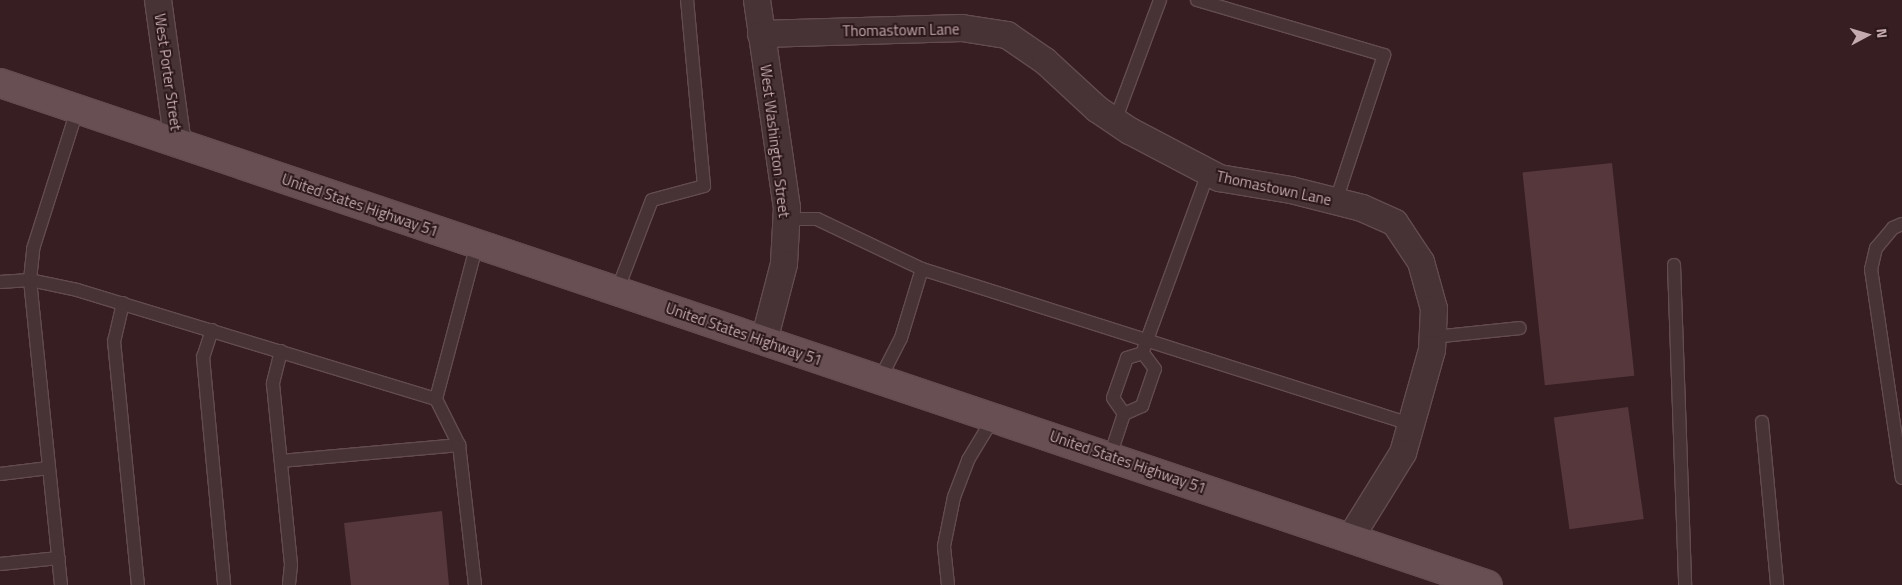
<!DOCTYPE html>
<style>
body{margin:0}
#map{position:relative;width:1902px;height:585px;overflow:hidden;background:#371e22;font-family:"Titillium Web",sans-serif}
div>[style]{position:absolute}
.building>*{inset:0;background:#55373c;transform-origin:0 0}
.roads{filter:drop-shadow(1px 0 #634c4f) drop-shadow(-1px 0 #634c4f) drop-shadow(0 1px #634c4f) drop-shadow(0 -1px #634c4f)}
.lane>*{height:12px;margin:-6px;padding:0 6px;transform-origin:6px;border-radius:6px;background:#473235}
.street>*{height:26px;margin:-13px;padding:0 13px;transform-origin:13px;border-radius:13px;background:#473235}
.primary>*{height:28px;margin:-14px;padding:0 14px;transform-origin:14px;border-radius:14px;background:#684f53}
span{translate:-50% -50%;white-space:nowrap;text-align:center;line-height:1.15;-webkit-text-stroke:4px #2c171b;paint-order:stroke}
.street-label{font-size:15px;color:#c5abaf}
.north{position:absolute;left:1842px;top:10px;width:50px;height:50px;-webkit-text-stroke:4px #2c171b;paint-order:stroke;rotate:84deg;font-size:14px;font-weight:700;line-height:20px;text-align:center;color:#c5abaf}
.north::after{content:'';display:block;margin:auto;width:18px;height:22px;background:#c5abaf;clip-path:polygon(50% 0,100% 100%,50% 72%,0 100%)}
</style>
<div id="map">
<div class="building">
<i style="left:1612px;top:163px;width:214px;height:90px;rotate:84deg"></i>
<i style="left:1628px;top:407px;width:113px;height:75px;rotate:82deg"></i>
<i style="clip-path:polygon(442px 511px,449px 585px,351px 585px,344px 523px)"></i>
</div>
<div class="roads">
<div class="lane">
<i style="left:1197px;top:0;width:195px;rotate:16.4deg"></i>
<i style="left:1384px;top:55px;width:154px;rotate:108.2deg"></i>
<i style="left:1115px;top:121px;width:129px;rotate:-69.6deg"></i>
<i style="left:786px;top:219px;width:31px"></i>
<i style="left:817px;top:219px;width:116px;rotate:25.5deg"></i>
<i style="left:1902px;top:224px;width:10px;rotate:156deg"></i>
<i style="left:1893px;top:228px;width:26px;rotate:130deg"></i>
<i style="left:1876px;top:248px;width:22px;rotate:103deg"></i>
<i style="left:1871px;top:269px;width:211px;rotate:81.6deg"></i>
<i style="left:1674px;top:265px;width:320px;rotate:88deg"></i>
<i style="left:0;top:282px;width:30px;rotate:-4deg"></i>
<i style="left:30px;top:280px;width:48px;rotate:12deg"></i>
<i style="left:77px;top:290px;width:375px;rotate:16.9deg"></i>
<i style="left:617px;top:291px;width:97px;rotate:-69deg"></i>
<i style="left:652px;top:200px;width:54px;rotate:-15.1deg"></i>
<i style="left:704px;top:186px;width:187px;rotate:-95.2deg"></i>
<i style="left:123px;top:303px;width:39px;rotate:103deg"></i>
<i style="left:114px;top:341px;width:245px;rotate:84.4deg"></i>
<i style="left:212px;top:330px;width:28px;rotate:108deg"></i>
<i style="left:203px;top:357px;width:229px;rotate:84.7deg"></i>
<i style="left:1433px;top:337px;width:87px;rotate:-5.9deg"></i>
<i style="left:1144px;top:348px;width:186px;rotate:-69.9deg"></i>
<i style="left:281px;top:351px;width:34px;rotate:104deg"></i>
<i style="left:273px;top:384px;width:182px;rotate:84.3deg"></i>
<i style="left:291px;top:565px;width:20px;rotate:96deg"></i>
<i style="left:880px;top:379px;width:46px;rotate:-62.9deg"></i>
<i style="left:901px;top:338px;width:72px;rotate:-73.1deg"></i>
<i style="left:922px;top:269px;width:512px;rotate:17.62deg"></i>
<i style="left:1762px;top:422px;width:164px;rotate:84.7deg"></i>
<i style="left:1110px;top:456px;width:44px;rotate:-71.6deg"></i>
<i style="left:1124px;top:414px;width:20px;rotate:-24deg"></i>
<i style="left:1142px;top:406px;width:39px;rotate:-71deg"></i>
<i style="left:1155px;top:369px;width:20px;rotate:-127deg"></i>
<i style="left:1143px;top:353px;width:17px;rotate:163deg"></i>
<i style="left:1127px;top:358px;width:42px;rotate:109.3deg"></i>
<i style="left:1113px;top:398px;width:19px;rotate:55deg"></i>
<i style="left:281px;top:461px;width:179px;rotate:-5.1deg"></i>
<i style="left:0;top:474px;width:49px;rotate:-7deg"></i>
<i style="left:0;top:564px;width:59px;rotate:-5.8deg"></i>
<i style="left:61px;top:585px;width:307px;rotate:-95.8deg"></i>
<i style="left:30px;top:280px;width:31px;rotate:-84deg"></i>
<i style="left:33px;top:249px;width:146px;rotate:-72.4deg"></i>
<i style="left:475px;top:585px;width:141px;rotate:-96.5deg"></i>
<i style="left:459px;top:445px;width:51px;rotate:-116.6deg"></i>
<i style="left:436px;top:399px;width:160px;rotate:-75.2deg"></i>
<i style="left:948px;top:585px;width:39px;rotate:-96deg"></i>
<i style="left:944px;top:546px;width:50px;rotate:-78.5deg"></i>
<i style="left:954px;top:497px;width:40px;rotate:-69deg"></i>
<i style="left:968px;top:460px;width:50px;rotate:-58.8deg"></i>
</div>
<div class="street">
<i style="left:158px;top:0;width:145px;rotate:82.1deg"></i>
<i style="left:757px;top:0;width:210px;rotate:81.8deg"></i>
<i style="left:787px;top:208px;width:56px;rotate:93.1deg"></i>
<i style="left:784px;top:264px;width:80px;rotate:104.6deg"></i>
<i style="left:761px;top:34px;width:201px;rotate:-1.7deg"></i>
<i style="left:962px;top:28px;width:46px;rotate:8.8deg"></i>
<i style="left:1007px;top:35px;width:46px;rotate:34.4deg"></i>
<i style="left:1045px;top:61px;width:71px;rotate:42.7deg"></i>
<i style="left:1097px;top:109px;width:40px;rotate:34deg"></i>
<i style="left:1130px;top:131px;width:101px;rotate:27.8deg"></i>
<i style="left:1219px;top:178px;width:73px;rotate:9.5deg"></i>
<i style="left:1291px;top:190px;width:73px;rotate:14.2deg"></i>
<i style="left:1362px;top:208px;width:36px;rotate:24deg"></i>
<i style="left:1395px;top:223px;width:47px;rotate:56.3deg"></i>
<i style="left:1421px;top:262px;width:49px;rotate:74.5deg"></i>
<i style="left:1434px;top:309px;width:41px;rotate:92.8deg"></i>
<i style="left:1432px;top:350px;width:107px;rotate:105.7deg"></i>
<i style="left:1403px;top:453px;width:99px;rotate:121.8deg"></i>
</div>
<div class="primary">
<i style="left:0;top:83px;width:1570px;rotate:18.64deg"></i>
</div>
</div>
<div class="street-label">
<span style="left:901px;top:30px;rotate:-1deg">Thomastown Lane</span>
<span style="left:168px;top:72px;rotate:82deg">West Porter Street</span>
<span style="left:775px;top:141px;rotate:83deg">West Washington Street</span>
<span style="left:1274px;top:188px;rotate:12deg">Thomastown Lane</span>
<span style="left:360px;top:205px;rotate:19deg">United States Highway 51</span>
<span style="left:744px;top:334px;rotate:19deg">United States Highway 51</span>
<span style="left:1128px;top:462px;rotate:19deg">United States Highway 51</span>
</div>
<div class="north">N</div>
</div>
